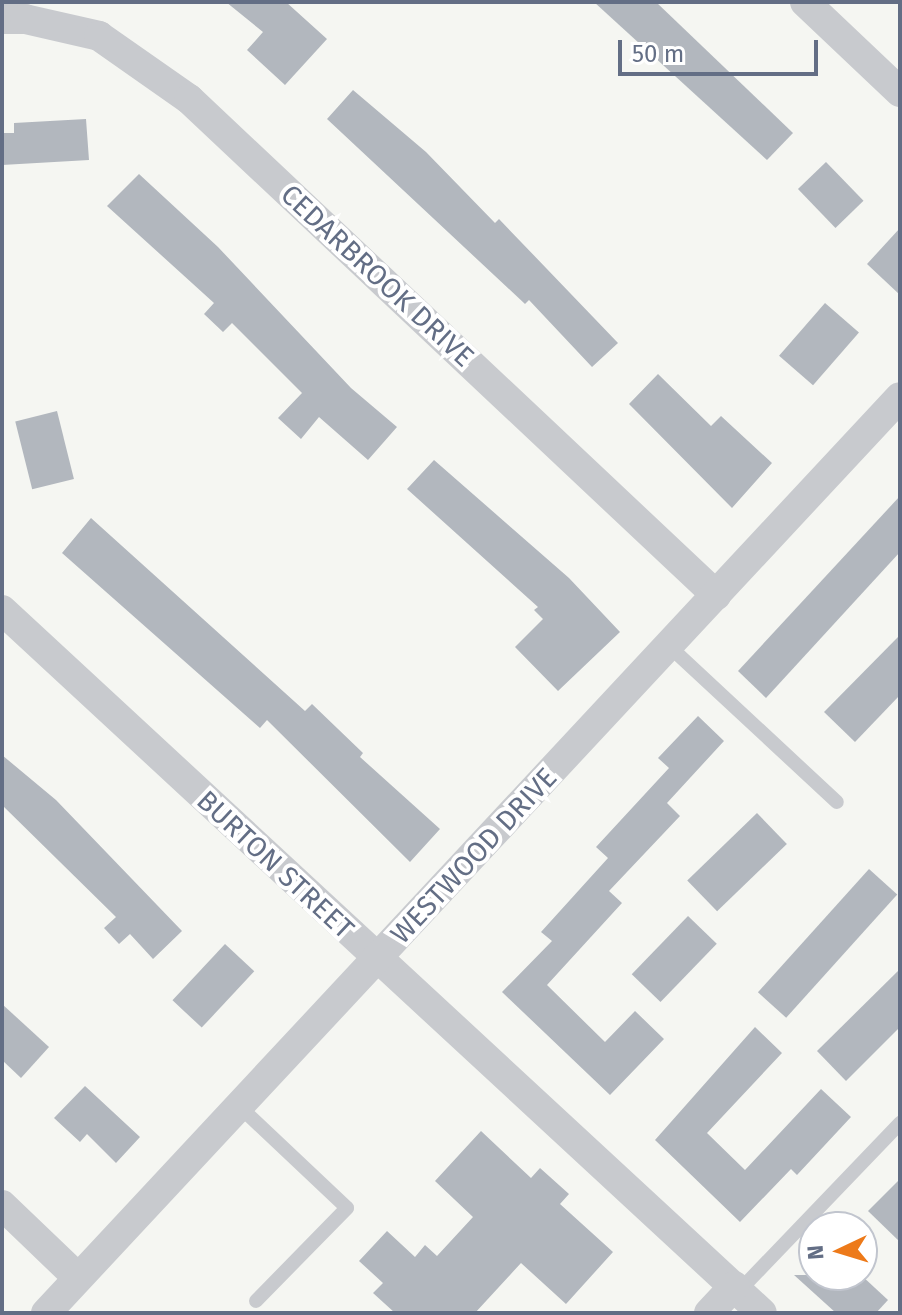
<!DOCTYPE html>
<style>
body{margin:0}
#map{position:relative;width:902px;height:1315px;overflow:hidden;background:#f5f6f2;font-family:"Fira Sans",sans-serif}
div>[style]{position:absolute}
.building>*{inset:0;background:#b2b7be;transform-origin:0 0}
.lane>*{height:14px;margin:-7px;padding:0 7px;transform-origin:7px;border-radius:7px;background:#c8cace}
.street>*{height:30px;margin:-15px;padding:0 15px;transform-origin:15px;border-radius:15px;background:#c8cace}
span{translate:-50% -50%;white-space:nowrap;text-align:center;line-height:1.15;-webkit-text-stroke:8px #fff;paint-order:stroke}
.street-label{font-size:28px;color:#636e85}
.frame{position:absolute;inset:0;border:4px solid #636e85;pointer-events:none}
.north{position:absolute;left:798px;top:1211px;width:80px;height:80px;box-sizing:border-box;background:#fff;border:2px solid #c1c5ce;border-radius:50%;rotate:266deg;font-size:22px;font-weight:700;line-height:32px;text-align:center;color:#636e85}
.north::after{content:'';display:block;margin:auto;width:28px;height:36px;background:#ed7a1a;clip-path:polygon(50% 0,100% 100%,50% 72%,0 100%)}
.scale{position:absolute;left:618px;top:40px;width:200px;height:36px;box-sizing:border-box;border:4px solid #636e85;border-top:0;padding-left:10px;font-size:24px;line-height:28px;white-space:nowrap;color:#636e85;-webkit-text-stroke:6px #fff;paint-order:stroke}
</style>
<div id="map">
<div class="building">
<i style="clip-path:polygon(226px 2px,286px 2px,327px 39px,285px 85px,247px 50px,263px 32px)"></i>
<i style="clip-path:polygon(594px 2px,656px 2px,793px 133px,767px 160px)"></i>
<i style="clip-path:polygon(353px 90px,426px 152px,495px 223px,499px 219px,618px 343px,592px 367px,529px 300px,525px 304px,327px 119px)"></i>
<i style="clip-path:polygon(86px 119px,89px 160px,2px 165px,2px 133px,14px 133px,14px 123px)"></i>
<i style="left:826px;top:162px;width:54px;height:39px;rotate:46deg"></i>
<i style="clip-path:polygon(139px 174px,218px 247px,351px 388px,397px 427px,368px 460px,319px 417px,301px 439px,278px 418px,302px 393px,232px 323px,223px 332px,204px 314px,214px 303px,107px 206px)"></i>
<i style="clip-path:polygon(900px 228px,900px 295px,867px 264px)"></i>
<i style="left:825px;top:303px;width:45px;height:70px;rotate:41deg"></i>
<i style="clip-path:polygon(658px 374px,711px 426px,721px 416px,772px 463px,732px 508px,629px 404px)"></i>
<i style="left:57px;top:411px;width:70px;height:43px;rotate:76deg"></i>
<i style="clip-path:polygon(434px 460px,569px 578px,620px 632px,558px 691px,515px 647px,543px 619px,534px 610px,538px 607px,407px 489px)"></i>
<i style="clip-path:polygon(900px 496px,900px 552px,766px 698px,738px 671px)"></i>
<i style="clip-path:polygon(91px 518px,305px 711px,312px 704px,363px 753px,360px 757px,440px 829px,410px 862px,267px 720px,260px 728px,62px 553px)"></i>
<i style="clip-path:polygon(900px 635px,900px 695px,855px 742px,824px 712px)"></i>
<i style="clip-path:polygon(698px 716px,724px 741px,667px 803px,680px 816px,609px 891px,622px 903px,547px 985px,605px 1042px,635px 1011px,664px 1039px,610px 1095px,502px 992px,552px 941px,541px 932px,608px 858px,596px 847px,669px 768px,658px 758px)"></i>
<i style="clip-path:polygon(2px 755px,56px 800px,182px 931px,153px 959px,130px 934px,119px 944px,104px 928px,116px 917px,2px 805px)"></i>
<i style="left:757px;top:813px;width:43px;height:97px;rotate:46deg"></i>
<i style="left:869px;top:869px;width:38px;height:166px;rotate:42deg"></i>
<i style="left:688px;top:916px;width:40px;height:81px;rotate:44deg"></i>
<i style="left:225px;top:944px;width:40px;height:77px;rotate:43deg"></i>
<i style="clip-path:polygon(900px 969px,900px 1027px,846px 1081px,817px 1051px)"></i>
<i style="clip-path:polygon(2px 1004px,49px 1047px,21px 1078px,2px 1060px)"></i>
<i style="clip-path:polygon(755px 1027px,782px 1053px,707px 1133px,745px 1170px,821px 1089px,851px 1117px,797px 1175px,791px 1169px,740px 1222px,655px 1140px)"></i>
<i style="clip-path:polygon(85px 1086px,140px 1137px,116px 1163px,87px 1134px,80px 1142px,54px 1118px)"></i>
<i style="clip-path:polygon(481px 1131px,531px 1178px,540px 1168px,569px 1194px,560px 1204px,613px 1252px,566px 1304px,521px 1263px,475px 1313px,395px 1313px,373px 1293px,383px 1283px,359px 1261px,387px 1231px,415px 1257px,425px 1245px,437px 1256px,473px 1217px,435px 1181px)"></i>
<i style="clip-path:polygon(900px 1179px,900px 1242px,868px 1211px)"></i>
<i style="clip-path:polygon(794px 1275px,861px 1275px,888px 1300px,876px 1313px,836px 1313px)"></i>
</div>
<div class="lane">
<i style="left:669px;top:646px;width:229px;rotate:42.9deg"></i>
<i style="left:240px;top:1107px;width:147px;rotate:43.3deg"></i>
<i style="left:347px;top:1208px;width:130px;rotate:134.4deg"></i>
<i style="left:739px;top:1291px;width:233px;rotate:-46.2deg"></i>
</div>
<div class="street">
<i style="left:805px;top:2px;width:131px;rotate:43.5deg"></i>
<i style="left:2px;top:19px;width:23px"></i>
<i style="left:25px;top:19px;width:76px;rotate:12.9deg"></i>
<i style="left:99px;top:36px;width:110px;rotate:35deg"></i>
<i style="left:189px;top:99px;width:724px;rotate:43.26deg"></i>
<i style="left:2px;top:610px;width:1035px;rotate:42.77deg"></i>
<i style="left:2px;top:1205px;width:105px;rotate:43.8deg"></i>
<i style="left:46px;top:1313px;width:1252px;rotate:-47.01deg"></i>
<i style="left:709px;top:1313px;width:37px;rotate:-47deg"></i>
</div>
<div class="street-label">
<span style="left:377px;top:276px;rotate:43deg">CEDARBROOK DRIVE</span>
<span style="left:474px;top:856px;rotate:-47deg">WESTWOOD DRIVE</span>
<span style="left:275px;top:865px;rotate:43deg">BURTON STREET</span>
</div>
<div class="frame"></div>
<div class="north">N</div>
<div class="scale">50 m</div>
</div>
